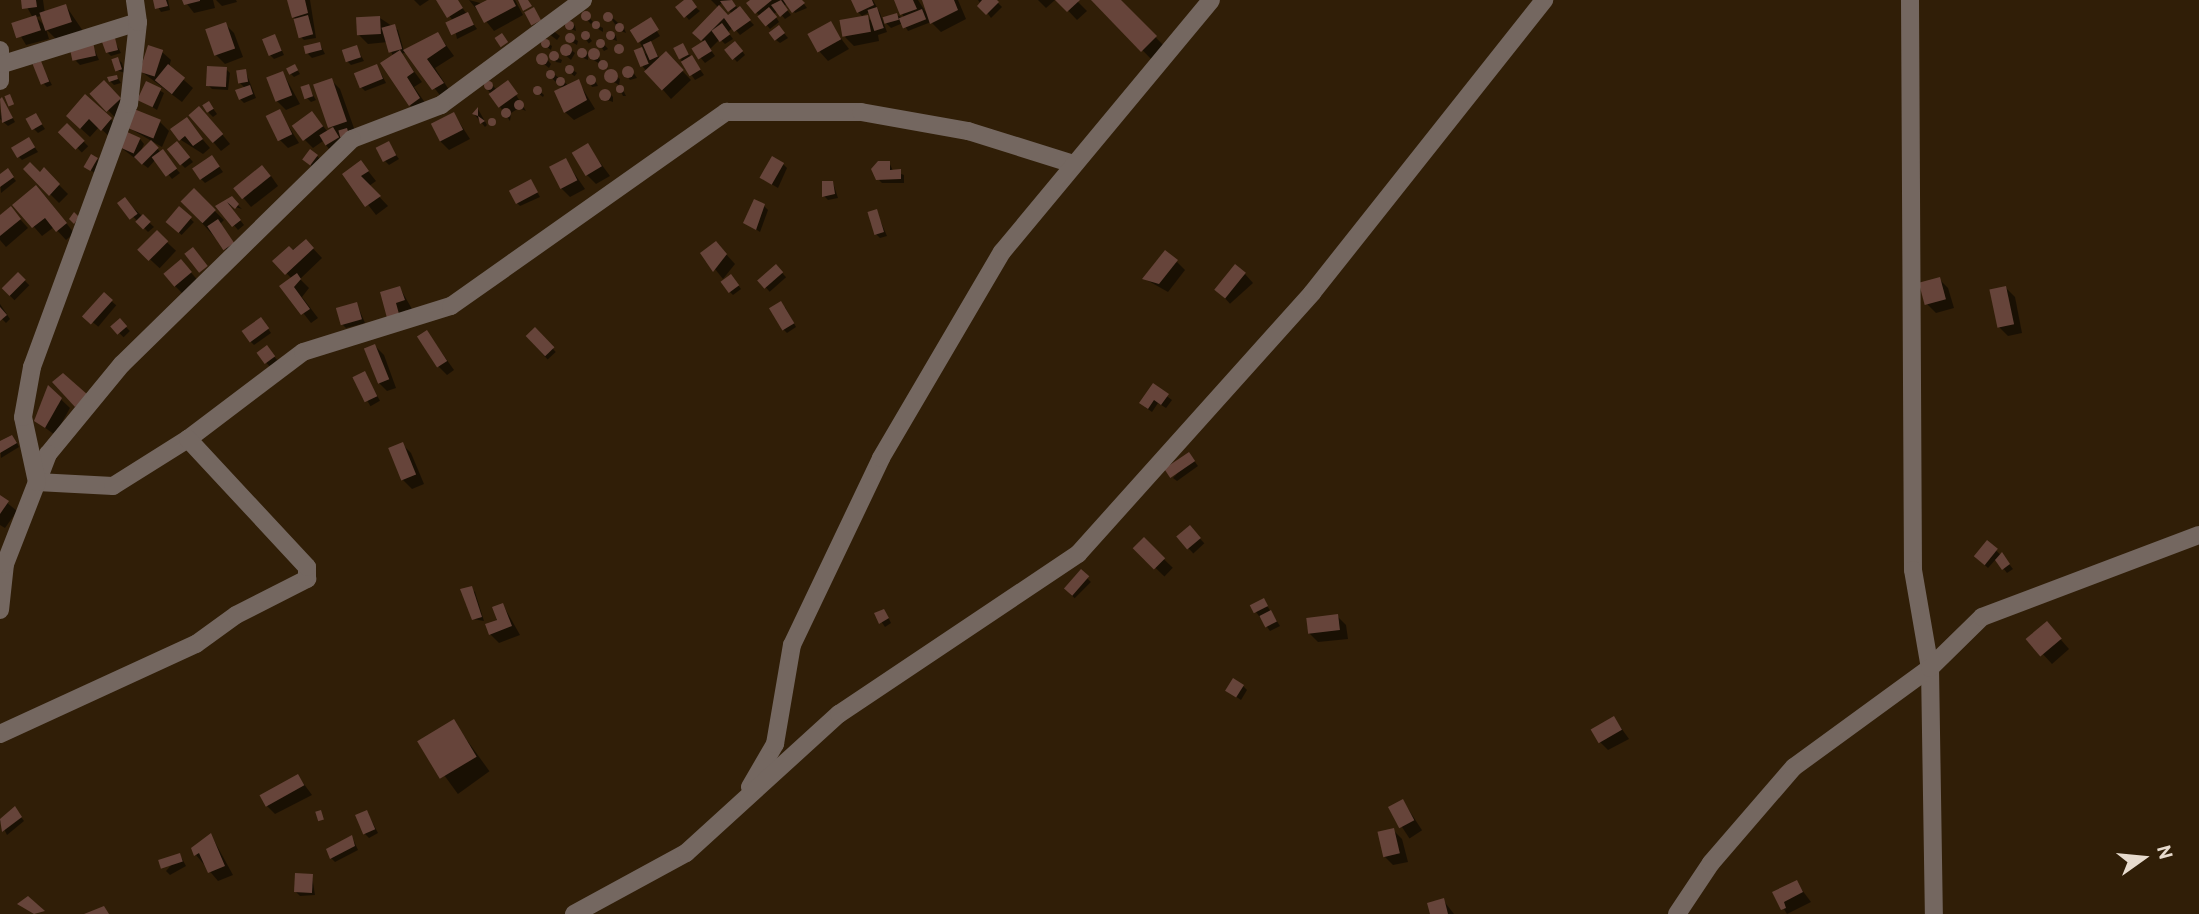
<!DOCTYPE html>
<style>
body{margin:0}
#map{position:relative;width:2199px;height:914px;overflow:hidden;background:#301e07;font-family:Overpass,sans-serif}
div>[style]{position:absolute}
.shadow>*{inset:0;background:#0007;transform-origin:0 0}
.building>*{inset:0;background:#66443a;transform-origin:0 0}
.round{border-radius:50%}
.minor>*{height:18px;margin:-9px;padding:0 9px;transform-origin:9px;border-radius:9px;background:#746760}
span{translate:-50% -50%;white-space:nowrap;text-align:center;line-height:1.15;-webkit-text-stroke:5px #301e07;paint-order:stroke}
.north{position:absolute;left:2108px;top:823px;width:70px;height:70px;-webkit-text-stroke:5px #301e07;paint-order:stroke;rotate:75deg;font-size:19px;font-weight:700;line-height:28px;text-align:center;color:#e7dbce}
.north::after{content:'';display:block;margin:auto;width:24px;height:32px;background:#e7dbce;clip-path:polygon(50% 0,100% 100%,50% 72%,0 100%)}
</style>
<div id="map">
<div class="shadow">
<i style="clip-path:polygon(evenodd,23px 0,43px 0,45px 14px,66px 6px,85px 34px,56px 39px,46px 29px,49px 39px,26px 45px,13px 23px,33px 18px,23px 0,42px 16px,46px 27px,36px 17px,42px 16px)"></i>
<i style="clip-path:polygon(154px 0,168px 0,170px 10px,161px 12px)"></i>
<i style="clip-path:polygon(184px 0,213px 0,215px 8px,194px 13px)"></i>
<i style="clip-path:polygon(216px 0,236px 0,237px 2px,222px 6px)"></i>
<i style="clip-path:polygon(289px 0,310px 0,316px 38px,304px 40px,300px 36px)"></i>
<i style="clip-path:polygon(414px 0,429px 0,420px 6px)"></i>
<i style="clip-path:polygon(438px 0,457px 0,477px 29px,457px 39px,453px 21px)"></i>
<i style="clip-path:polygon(469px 0,484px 4px,515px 0,523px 15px,494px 31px)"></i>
<i style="clip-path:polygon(686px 0,700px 11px,689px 20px,678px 7px)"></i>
<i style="clip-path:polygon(evenodd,711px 0,730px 0,754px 25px,740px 35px,733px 27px,728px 32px,733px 39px,725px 44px,720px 39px,710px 49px,715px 56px,705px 63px,694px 50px,705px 43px,695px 33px,719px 8px,711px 0,723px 2px,732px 14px,728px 17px,718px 6px,723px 2px)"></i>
<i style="clip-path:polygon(753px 0,801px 0,807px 8px,795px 13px,787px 3px,784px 6px,791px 15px,785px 19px,778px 11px,774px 14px,779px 22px,770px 29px,749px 3px)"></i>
<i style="clip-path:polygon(856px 0,873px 0,880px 13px,887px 32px,878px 35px,879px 41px,854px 46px,845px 37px,867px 17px,874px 24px,870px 12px,862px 16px,858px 12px)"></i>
<i style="clip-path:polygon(896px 0,918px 0,931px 20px,924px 0,958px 0,966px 19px,941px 32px,931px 22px,908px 31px,903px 23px,891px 28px,883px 20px,896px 15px,904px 18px)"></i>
<i style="clip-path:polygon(978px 0,995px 0,1002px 7px,991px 18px)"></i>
<i style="clip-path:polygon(1038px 0,1055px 0,1046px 8px)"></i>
<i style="clip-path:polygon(1058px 0,1076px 0,1087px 11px,1077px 20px)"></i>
<i style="clip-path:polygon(1093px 0,1119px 0,1169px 51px,1156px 64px)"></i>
<i style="left:585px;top:13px;width:12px;height:3px;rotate:48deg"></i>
<i style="clip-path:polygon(608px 14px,624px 28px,626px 33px,619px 30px)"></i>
<i style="clip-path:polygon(380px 18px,398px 30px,404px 51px,438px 34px,454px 56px,435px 68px,451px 93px,442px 98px,407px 52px,401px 54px,422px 82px,414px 87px,428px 107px,419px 114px,410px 105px,388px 42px,368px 44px,359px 35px)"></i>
<i style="clip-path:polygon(571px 22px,575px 26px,576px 31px,568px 28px)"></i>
<i style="clip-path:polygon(651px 22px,660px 36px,650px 42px,660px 59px,666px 54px,691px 80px,671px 99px,643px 67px,642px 49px,647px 55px,640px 43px)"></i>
<i style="clip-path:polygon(225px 24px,234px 33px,243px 57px,225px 64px,216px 55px)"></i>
<i style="clip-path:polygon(595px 24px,603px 28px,603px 32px,595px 27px)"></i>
<i style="clip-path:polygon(830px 24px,849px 49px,828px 61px,820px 52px)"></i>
<i style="left:552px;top:30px;width:10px;height:5px;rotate:37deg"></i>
<i style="clip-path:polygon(612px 32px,616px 36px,617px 41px,609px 38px)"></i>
<i style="clip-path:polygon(783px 32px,788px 38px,780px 43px,776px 40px)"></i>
<i style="left:586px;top:33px;width:10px;height:4px;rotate:53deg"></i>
<i style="clip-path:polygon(275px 36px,284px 55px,274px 59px,270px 55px)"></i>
<i style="clip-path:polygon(569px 36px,578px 41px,577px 45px,568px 40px)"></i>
<i style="clip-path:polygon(114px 40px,121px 53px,111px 56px,107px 52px)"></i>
<i style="clip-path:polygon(544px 41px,552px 46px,551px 50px,543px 44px)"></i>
<i style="clip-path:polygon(601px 41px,608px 49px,604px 51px,598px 43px)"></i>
<i style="clip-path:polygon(92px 44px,99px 60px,80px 65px,76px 61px)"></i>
<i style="clip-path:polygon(320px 44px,325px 54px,312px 58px,308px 54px)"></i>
<i style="clip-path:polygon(566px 46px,575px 53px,571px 60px,562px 52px)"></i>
<i style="clip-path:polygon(356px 47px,364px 61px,351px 65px,347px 61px)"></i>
<i style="clip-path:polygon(739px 47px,745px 55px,737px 62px,727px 50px)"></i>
<i style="clip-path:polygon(686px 50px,704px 75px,695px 80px,681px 60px)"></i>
<i style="clip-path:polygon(580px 51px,588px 54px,588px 60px,581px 57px)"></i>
<i style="clip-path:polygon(597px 51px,601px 63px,611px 71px,592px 59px,589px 54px)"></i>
<i style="clip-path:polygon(162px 52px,171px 60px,169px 67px,193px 88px,182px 102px,142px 72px)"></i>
<i style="clip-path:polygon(543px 54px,551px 64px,549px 68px,538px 59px)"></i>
<i style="clip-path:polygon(552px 55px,562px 60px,561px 63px,556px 62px)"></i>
<i style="clip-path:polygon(118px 59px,122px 63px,125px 73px,116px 70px)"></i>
<i style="clip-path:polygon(40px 63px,52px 85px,47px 87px,43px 83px)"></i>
<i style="clip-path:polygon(295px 66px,300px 74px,294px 77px,290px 73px)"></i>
<i style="clip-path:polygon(377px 66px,386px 83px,365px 91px,361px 87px)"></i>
<i style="left:569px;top:67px;width:10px;height:4px;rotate:37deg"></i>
<i style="clip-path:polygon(226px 69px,230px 73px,228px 90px,212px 89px,208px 85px)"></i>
<i style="clip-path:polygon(631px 69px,637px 78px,630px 80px,624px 72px)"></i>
<i style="clip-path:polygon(245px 70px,256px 98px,244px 103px,240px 99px,245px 88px,240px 83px)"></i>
<i style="clip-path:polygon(550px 71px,569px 86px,578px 81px,595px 109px,574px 120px,565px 112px,563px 88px,548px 75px)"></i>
<i style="clip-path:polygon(611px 72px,620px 79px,619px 85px,607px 78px)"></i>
<i style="clip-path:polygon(283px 73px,300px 104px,286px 110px,277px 101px)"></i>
<i style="clip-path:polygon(117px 77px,121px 83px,114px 85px,110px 81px)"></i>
<i style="clip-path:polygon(588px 79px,594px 79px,598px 86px,592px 87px)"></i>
<i style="clip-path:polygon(331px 80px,340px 89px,355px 131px,346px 141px,339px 134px,342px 142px,329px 149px,323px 141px,313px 148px,304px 139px,312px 113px,328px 132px,332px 130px)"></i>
<i style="clip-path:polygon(508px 82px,526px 111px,519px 108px,511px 113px,510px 121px,486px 87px,491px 84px,496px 89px)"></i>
<i style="left:104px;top:83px;width:35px;height:16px;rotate:46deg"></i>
<i style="clip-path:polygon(146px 83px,164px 93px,157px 110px,139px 99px)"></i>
<i style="clip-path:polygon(308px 87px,316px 100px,311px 102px,307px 98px)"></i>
<i style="clip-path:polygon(536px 88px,544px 95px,543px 97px,535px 91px)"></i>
<i style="clip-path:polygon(619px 88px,622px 88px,626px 96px,623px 96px)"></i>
<i style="clip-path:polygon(609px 93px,613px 97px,613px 102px,602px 98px,602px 94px)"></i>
<i style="clip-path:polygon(85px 96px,120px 128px,111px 138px,99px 127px,90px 137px,77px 125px)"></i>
<i style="clip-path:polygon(2px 99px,15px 122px,8px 126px,0 119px)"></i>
<i style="clip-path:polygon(209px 103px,217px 114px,213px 117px,209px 113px)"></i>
<i style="clip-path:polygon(478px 109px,487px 125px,485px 127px,474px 114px)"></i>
<i style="clip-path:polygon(279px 111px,299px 143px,288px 148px,279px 139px)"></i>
<i style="clip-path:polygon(454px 114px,470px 139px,449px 150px,440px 141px)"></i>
<i style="clip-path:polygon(191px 116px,208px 117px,230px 144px,221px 151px)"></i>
<i style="clip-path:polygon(39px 120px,45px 129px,38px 133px,34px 129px)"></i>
<i style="clip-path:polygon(186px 120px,210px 148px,203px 154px,181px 140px)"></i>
<i style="clip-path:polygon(160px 122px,169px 131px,162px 147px,129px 128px)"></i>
<i style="left:67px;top:125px;width:30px;height:9px;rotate:45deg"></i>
<i style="clip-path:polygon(29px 139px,38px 152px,22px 160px,18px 156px)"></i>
<i style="clip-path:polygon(140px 139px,144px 144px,139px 155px,152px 143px,180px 173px,172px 179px,156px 159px,148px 168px,120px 147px)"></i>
<i style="clip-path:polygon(388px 144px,399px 159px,389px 165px,385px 161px)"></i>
<i style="clip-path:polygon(588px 146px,610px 176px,596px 184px,587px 175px)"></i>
<i style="clip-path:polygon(181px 148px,193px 162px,185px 168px,181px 164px)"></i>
<i style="clip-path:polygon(317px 156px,321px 160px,315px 168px,308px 163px)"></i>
<i style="clip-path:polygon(212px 157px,223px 172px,205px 183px,201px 179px)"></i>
<i style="clip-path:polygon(97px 159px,101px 163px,95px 173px,90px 170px)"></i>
<i style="clip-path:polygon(565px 160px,585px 189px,570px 197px,561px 188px)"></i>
<i style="clip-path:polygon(361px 162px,376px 181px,369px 186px,388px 206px,376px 215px,344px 174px)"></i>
<i style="clip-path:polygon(889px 162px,893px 171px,904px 175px,904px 183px,882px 183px,878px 179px)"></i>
<i style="clip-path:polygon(783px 164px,787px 168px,778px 188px,763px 179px)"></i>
<i style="clip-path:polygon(25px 169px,40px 174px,44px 170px,68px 194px,59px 203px)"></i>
<i style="clip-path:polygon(11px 175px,16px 181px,1px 193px,0 177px)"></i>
<i style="clip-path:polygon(271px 176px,278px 186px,251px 207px,235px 188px)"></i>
<i style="clip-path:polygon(531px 181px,540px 197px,520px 206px,516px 202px)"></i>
<i style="clip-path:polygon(833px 183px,838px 198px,828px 200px,824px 196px)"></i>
<i style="clip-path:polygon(194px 191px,224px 220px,220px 224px,237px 248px,229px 253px,183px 202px)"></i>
<i style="clip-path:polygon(45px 196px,74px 233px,66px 240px,54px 227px,42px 236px,15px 205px)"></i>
<i style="clip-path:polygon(231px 199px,242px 209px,228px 205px,244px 225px,238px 230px,218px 206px)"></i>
<i style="clip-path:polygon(120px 203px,128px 203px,154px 227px,148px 232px)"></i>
<i style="clip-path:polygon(764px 206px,768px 210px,760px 232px,745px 222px)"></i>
<i style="left:180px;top:209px;width:19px;height:18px;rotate:43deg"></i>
<i style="clip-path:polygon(876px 211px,887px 236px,880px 238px,876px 234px)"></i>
<i style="clip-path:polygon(0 217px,19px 218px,28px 228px,6px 247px,0 240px)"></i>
<i style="left:157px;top:233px;width:26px;height:24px;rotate:43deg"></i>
<i style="clip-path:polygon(306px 241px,322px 258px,300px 279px,309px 288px,302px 297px,318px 318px,311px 323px,282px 286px,292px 279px,275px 261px)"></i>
<i style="clip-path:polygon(725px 253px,735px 264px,723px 279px,703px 254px)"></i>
<i style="clip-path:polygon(1177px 262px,1185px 270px,1168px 292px,1145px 279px)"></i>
<i style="left:776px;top:266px;width:15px;height:22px;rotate:48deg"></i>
<i style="clip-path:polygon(189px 270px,199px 282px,184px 295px,175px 286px)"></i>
<i style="left:18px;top:274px;width:16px;height:21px;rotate:45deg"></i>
<i style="left:1245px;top:274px;width:12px;height:31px;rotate:48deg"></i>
<i style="clip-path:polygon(1939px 279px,1948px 288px,1954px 308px,1936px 313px,1927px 304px)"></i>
<i style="clip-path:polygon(735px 281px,741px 289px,733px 295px,729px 291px)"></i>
<i style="clip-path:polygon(400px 288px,412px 309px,404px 311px,407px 323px,382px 293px)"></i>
<i style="clip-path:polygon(2006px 288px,2015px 297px,2022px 333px,2008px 336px,1999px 327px)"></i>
<i style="left:104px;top:295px;width:16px;height:28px;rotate:40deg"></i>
<i style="clip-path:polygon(0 304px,10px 319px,6px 323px,0 317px)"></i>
<i style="clip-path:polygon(357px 304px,365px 323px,346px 328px,342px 324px)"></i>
<i style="clip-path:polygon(785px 307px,796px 327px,787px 333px,783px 329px)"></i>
<i style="left:120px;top:321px;width:14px;height:9px;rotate:45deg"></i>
<i style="clip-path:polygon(264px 323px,271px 333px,254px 345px,250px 341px)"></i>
<i style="left:535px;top:329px;width:31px;height:11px;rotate:48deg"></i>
<i style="clip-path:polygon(427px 332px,454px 370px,447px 375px,438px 366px)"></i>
<i style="clip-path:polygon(375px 346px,384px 355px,396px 388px,387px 391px,378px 382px)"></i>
<i style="clip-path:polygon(270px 352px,278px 361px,270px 367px,259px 354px)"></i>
<i style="left:364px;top:373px;width:32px;height:11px;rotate:60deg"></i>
<i style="clip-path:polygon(1153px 386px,1172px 400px,1166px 408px,1158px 403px,1152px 412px,1145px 407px)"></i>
<i style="clip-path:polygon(49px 388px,70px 408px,55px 435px,36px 421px)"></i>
<i style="clip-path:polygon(16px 441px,19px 447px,1px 458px,0 443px)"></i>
<i style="clip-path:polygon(402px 444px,411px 453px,424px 484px,412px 489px,403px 480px)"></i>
<i style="clip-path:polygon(1192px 458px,1198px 466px,1177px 481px,1173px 478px)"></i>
<i style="clip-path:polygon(0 497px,17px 511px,5px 528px,0 525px)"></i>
<i style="left:1190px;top:528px;width:21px;height:15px;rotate:47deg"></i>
<i style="left:1144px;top:540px;width:40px;height:12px;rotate:44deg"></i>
<i style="clip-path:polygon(1987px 542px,2005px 559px,2013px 569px,2007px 573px,1996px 559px,1988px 568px,1975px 556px)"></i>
<i style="left:1081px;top:572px;width:14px;height:23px;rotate:45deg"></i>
<i style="clip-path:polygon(471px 588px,475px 592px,484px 621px,473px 619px)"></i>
<i style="clip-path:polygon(1264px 601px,1280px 626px,1270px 631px,1256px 612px)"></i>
<i style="clip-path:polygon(503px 605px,520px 635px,499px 643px,490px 634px)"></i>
<i style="clip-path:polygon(876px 614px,887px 615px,891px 623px,885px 627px)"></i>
<i style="clip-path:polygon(1337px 616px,1346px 625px,1348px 639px,1318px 642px,1309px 633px)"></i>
<i style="clip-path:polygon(2055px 633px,2069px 649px,2052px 664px,2029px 639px)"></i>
<i style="clip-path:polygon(1243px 686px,1247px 690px,1241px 700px,1232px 694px)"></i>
<i style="clip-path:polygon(1614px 718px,1629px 739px,1608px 750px,1599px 741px)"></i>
<i style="left:453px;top:721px;width:62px;height:39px;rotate:54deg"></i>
<i style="clip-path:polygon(298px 776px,312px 795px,275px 814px,266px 805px)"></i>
<i style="left:1403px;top:801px;width:35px;height:15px;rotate:57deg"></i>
<i style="clip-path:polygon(15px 809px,24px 821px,7px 835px,0 821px)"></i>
<i style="clip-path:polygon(367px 812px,378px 833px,369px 838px,365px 834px)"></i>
<i style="clip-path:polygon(1393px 830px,1402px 839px,1408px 862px,1393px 865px,1384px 856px)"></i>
<i style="clip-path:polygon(211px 835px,233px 875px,218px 881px,196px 855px)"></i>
<i style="clip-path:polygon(352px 837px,358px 850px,335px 862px,331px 858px)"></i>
<i style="clip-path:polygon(180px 855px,186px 866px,170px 875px,166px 871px)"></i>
<i style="clip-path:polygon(312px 876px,315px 895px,300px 896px,296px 892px)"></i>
<i style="clip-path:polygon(1796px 882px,1811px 902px,1787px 914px,1774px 893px)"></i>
<i style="clip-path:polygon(1443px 900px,1454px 914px,1432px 914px)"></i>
</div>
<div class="building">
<i style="clip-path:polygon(21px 0,36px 0,37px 7px,22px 9px)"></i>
<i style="clip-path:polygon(153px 0,166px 0,168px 6px,155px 9px)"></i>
<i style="clip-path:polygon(182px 0,200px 0,200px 1px,184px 5px)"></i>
<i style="clip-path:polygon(287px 0,305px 0,308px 13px,292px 18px)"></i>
<i style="clip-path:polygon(436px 0,458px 0,463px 8px,447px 18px)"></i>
<i style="clip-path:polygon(487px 0,513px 0,516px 6px,484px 23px,475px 6px)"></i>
<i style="clip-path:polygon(518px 0,528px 0,532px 6px,523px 11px)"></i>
<i style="clip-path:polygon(684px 0,692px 0,697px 7px,684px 18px,675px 7px)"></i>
<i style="clip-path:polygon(732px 0,736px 6px,728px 12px,720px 1px)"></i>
<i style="clip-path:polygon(750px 0,772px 0,755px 14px,746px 3px)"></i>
<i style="clip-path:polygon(781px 0,788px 10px,780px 17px,771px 5px)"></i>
<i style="clip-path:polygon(783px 0,802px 0,805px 3px,792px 13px)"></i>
<i style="clip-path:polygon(851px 0,872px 0,874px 5px,857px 13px)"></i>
<i style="clip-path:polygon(894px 0,913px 0,917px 9px,900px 15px)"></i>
<i style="clip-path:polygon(922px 0,954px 0,958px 10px,930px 24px)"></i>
<i style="clip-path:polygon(982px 0,997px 0,999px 2px,986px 15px,977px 6px)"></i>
<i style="clip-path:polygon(1055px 0,1080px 0,1067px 12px)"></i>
<i style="clip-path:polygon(1091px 0,1121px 0,1157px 36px,1141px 52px)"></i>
<i style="left:66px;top:4px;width:19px;height:28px;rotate:72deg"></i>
<i style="clip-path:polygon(719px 5px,728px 15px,740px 6px,751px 20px,734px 32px,724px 18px,701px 41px,692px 33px)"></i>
<i style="left:534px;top:7px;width:15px;height:11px;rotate:62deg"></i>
<i style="left:769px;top:7px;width:13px;height:15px;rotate:51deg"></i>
<i style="left:877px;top:7px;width:22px;height:10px;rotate:72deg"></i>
<i style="left:922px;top:9px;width:11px;height:25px;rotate:68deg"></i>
<i class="round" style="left:581px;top:11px;width:10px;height:10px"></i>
<i style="left:468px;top:12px;width:14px;height:25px;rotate:65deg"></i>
<i class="round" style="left:603px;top:12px;width:10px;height:10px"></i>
<i style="left:897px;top:13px;width:7px;height:15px;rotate:74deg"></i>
<i style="left:36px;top:15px;width:16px;height:26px;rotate:72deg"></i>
<i style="left:308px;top:15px;width:20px;height:15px;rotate:75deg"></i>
<i style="left:868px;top:15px;width:17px;height:29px;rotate:80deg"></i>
<i style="left:380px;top:16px;width:18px;height:24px;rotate:87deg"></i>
<i style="left:651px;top:17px;width:15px;height:25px;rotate:58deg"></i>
<i class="round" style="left:564.5px;top:20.5px;width:9px;height:9px"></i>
<i class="round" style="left:592px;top:21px;width:8px;height:8px"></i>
<i style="left:831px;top:21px;width:21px;height:27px;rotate:61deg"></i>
<i style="left:226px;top:22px;width:28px;height:22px;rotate:71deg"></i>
<i class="round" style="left:614.5px;top:22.5px;width:9px;height:9px"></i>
<i style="left:722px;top:23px;width:14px;height:13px;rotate:54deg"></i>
<i style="left:395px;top:24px;width:26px;height:14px;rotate:74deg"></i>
<i style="left:779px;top:25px;width:10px;height:13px;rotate:53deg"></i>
<i class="round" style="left:605.5px;top:30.5px;width:9px;height:9px"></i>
<i class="round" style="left:580.5px;top:30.5px;width:9px;height:9px"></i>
<i style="clip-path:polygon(438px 32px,446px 46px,427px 59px,444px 83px,432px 90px,403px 50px)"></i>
<i style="left:502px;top:33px;width:11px;height:9px;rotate:56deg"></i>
<i class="round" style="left:565px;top:33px;width:10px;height:10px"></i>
<i style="left:275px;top:34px;width:18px;height:14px;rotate:68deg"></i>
<i style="clip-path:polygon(115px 38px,118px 50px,106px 53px,102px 42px)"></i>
<i class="round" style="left:595.5px;top:38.5px;width:9px;height:9px"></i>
<i class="round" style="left:540.5px;top:38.5px;width:9px;height:9px"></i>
<i style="left:705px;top:40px;width:13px;height:16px;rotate:58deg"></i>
<i style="left:651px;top:41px;width:17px;height:9px;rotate:66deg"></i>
<i style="left:735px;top:41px;width:13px;height:14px;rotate:51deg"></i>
<i style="left:93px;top:42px;width:14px;height:24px;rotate:78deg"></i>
<i style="left:320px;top:42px;width:8px;height:17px;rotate:76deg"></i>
<i style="left:683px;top:43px;width:13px;height:11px;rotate:63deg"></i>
<i class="round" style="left:560px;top:44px;width:12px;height:12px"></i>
<i class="round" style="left:614px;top:44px;width:10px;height:10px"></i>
<i style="left:148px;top:45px;width:16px;height:28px;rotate:18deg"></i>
<i style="left:357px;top:45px;width:13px;height:16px;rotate:72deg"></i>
<i style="left:642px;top:47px;width:18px;height:9px;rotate:68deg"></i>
<i class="round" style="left:588px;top:48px;width:12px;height:12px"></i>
<i class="round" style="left:577px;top:48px;width:10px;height:10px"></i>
<i style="clip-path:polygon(400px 50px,414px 72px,407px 77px,420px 98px,409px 106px,380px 63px)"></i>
<i style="left:666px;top:51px;width:26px;height:30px;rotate:47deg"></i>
<i class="round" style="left:549px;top:51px;width:10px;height:10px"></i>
<i class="round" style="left:536px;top:53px;width:12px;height:12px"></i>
<i style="left:692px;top:55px;width:17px;height:13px;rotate:59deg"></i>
<i style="left:118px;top:57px;width:13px;height:7px;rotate:72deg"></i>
<i class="round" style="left:598px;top:60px;width:10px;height:10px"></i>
<i style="left:41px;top:61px;width:22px;height:9px;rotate:68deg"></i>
<i style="left:168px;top:64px;width:22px;height:21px;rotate:39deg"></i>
<i style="left:295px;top:64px;width:7px;height:10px;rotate:63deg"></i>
<i style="left:377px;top:64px;width:16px;height:25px;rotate:68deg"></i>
<i class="round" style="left:564.5px;top:64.5px;width:9px;height:9px"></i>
<i class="round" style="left:622px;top:66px;width:12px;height:12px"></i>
<i style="left:207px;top:66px;width:20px;height:20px;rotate:3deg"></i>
<i style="left:246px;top:69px;width:13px;height:10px;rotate:81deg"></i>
<i class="round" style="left:604px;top:69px;width:14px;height:14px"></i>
<i class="round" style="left:545.5px;top:69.5px;width:9px;height:9px"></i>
<i style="left:283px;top:71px;width:26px;height:18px;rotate:69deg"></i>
<i style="clip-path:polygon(117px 75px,118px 79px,109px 82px,107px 77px)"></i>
<i class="round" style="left:586px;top:75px;width:10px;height:10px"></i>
<i class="round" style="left:555.5px;top:76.5px;width:9px;height:9px"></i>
<i style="left:332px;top:78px;width:46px;height:20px;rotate:71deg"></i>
<i style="clip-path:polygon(579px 79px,587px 100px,564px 113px,554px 91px)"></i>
<i style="left:104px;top:80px;width:25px;height:20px;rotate:47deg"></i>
<i style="left:508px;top:80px;width:17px;height:24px;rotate:54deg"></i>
<i class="round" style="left:483.5px;top:80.5px;width:9px;height:9px"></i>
<i style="left:146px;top:81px;width:17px;height:21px;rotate:25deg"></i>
<i style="left:309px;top:84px;width:13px;height:9px;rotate:72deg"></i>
<i class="round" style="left:616px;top:85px;width:8px;height:8px"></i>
<i style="clip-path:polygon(250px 85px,253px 94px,239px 100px,235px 90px)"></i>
<i class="round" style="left:532.5px;top:85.5px;width:9px;height:9px"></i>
<i class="round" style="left:599px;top:89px;width:12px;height:12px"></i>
<i style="left:10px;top:94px;width:11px;height:6px;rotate:68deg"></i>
<i style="clip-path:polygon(85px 94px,112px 118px,101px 131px,89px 119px,80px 129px,66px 116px)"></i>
<i style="clip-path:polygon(2px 97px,13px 118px,2px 123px,0 99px)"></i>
<i class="round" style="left:514px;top:100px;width:10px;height:10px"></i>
<i style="left:209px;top:101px;width:9px;height:8px;rotate:58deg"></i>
<i style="left:199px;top:106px;width:37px;height:14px;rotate:49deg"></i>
<i style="clip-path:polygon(478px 107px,478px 116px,485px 121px,480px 124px,478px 116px,472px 114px)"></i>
<i class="round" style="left:501px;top:108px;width:10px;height:10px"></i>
<i style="left:134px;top:109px;width:29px;height:20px;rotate:22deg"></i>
<i style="left:280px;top:109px;width:28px;height:16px;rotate:64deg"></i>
<i style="left:312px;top:111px;width:19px;height:25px;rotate:54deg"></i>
<i style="left:454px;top:112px;width:20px;height:26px;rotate:63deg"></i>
<i style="left:36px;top:113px;width:13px;height:12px;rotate:61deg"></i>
<i style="clip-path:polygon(187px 117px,203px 139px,193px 146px,185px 136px,179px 141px,170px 129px)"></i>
<i class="round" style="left:488px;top:118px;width:8px;height:8px"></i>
<i style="left:67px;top:123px;width:25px;height:13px;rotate:45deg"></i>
<i style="left:333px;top:127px;width:12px;height:16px;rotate:59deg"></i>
<i style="left:347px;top:128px;width:7px;height:9px;rotate:74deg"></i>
<i style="left:125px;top:131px;width:17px;height:17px;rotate:24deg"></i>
<i style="left:29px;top:137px;width:12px;height:21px;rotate:59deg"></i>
<i style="left:151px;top:140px;width:11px;height:24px;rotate:45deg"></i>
<i style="left:177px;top:141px;width:21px;height:13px;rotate:51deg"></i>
<i style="left:389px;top:141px;width:16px;height:15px;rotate:63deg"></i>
<i style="left:588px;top:143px;width:27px;height:19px;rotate:59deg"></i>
<i style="left:163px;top:149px;width:24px;height:14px;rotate:54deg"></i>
<i style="left:310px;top:149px;width:10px;height:13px;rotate:37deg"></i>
<i style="left:91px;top:154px;width:8px;height:15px;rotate:30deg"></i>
<i style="left:212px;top:155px;width:14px;height:24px;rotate:56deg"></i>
<i style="left:772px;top:156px;width:14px;height:25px;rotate:30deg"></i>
<i style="left:566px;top:158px;width:25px;height:19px;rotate:63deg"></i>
<i style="clip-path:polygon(361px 160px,369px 171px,361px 176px,381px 196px,365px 207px,342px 174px)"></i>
<i style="clip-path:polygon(878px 161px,890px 161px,890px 170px,901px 169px,901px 179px,876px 180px,871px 169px)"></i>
<i style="clip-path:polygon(30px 162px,40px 172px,44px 167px,60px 184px,49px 196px,23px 169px)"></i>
<i style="left:262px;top:165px;width:14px;height:37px;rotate:51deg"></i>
<i style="clip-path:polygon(8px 168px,14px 177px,0 187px,0 174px)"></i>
<i style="left:531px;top:179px;width:15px;height:25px;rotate:62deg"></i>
<i style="clip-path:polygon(822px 181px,833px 181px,835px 194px,822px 197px)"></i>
<i style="clip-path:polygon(36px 185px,67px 223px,56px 232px,45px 218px,32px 228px,12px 205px)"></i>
<i style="left:194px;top:188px;width:31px;height:19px;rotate:45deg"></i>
<i style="clip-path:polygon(232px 196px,239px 204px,235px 209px,227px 202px,241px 220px,232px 227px,215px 206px)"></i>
<i style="left:125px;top:197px;width:21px;height:10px;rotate:53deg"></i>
<i style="clip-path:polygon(754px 199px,765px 204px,756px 230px,743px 223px)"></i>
<i style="clip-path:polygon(11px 206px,21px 219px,0 236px,0 215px)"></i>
<i style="left:179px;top:206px;width:17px;height:21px;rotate:40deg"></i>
<i style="left:877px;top:209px;width:24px;height:10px;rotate:73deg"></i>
<i style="clip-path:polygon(74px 212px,79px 217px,74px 224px,69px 219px)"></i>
<i style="left:143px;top:214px;width:11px;height:11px;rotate:45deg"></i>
<i style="left:218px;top:219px;width:29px;height:13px;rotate:56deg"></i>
<i style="left:157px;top:230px;width:16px;height:28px;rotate:45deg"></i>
<i style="clip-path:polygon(306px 239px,314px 248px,285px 275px,272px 261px,289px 246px,293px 250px)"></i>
<i style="clip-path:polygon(716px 241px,727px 254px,713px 272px,700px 253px)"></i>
<i style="left:193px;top:247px;width:24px;height:11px;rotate:52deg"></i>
<i style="clip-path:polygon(1165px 250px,1178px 260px,1159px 284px,1142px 279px)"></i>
<i style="left:181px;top:259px;width:17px;height:23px;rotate:50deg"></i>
<i style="left:776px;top:264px;width:11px;height:25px;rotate:49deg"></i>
<i style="left:1235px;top:264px;width:14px;height:33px;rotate:39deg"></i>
<i style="left:18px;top:272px;width:11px;height:23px;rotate:45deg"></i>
<i style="clip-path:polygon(297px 273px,301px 279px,294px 287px,310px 309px,301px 315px,279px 286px)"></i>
<i style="left:731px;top:274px;width:14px;height:13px;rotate:54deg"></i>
<i style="left:1940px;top:277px;width:23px;height:22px;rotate:75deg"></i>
<i style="clip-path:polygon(400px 286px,405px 300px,396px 303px,399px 314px,387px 318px,380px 292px)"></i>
<i style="left:2006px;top:286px;width:39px;height:17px;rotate:78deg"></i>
<i style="left:104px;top:292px;width:12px;height:33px;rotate:42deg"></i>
<i style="left:781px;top:301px;width:26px;height:14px;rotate:59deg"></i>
<i style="left:357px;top:302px;width:18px;height:22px;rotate:74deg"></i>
<i style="clip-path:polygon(0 307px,7px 315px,0 321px)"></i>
<i style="left:261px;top:317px;width:14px;height:24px;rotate:54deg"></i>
<i style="left:120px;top:318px;width:11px;height:13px;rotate:49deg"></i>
<i style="left:535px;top:327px;width:28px;height:13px;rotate:46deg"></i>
<i style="left:427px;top:330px;width:37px;height:12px;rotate:57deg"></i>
<i style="left:375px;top:344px;width:38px;height:12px;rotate:68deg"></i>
<i style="left:267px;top:345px;width:14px;height:13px;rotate:54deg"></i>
<i style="left:365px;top:371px;width:28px;height:14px;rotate:64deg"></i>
<i style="clip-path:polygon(63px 373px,88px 395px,75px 407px,52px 382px)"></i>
<i style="clip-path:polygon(1153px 383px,1169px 394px,1161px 405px,1154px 400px,1148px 409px,1139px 403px)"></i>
<i style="clip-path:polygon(48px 385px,62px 398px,45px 428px,34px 421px)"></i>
<i style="clip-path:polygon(12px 435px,17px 443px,0 453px,0 441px)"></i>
<i style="left:403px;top:442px;width:35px;height:16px;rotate:68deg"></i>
<i style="left:1189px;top:452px;width:11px;height:30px;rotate:56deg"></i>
<i style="clip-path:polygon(0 495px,9px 501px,0 514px)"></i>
<i style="left:1190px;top:525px;width:17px;height:18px;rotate:50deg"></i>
<i style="left:1144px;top:537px;width:30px;height:16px;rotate:45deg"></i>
<i style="left:1987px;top:540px;width:14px;height:21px;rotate:39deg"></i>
<i style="clip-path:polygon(2002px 552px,2010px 564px,2002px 570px,1995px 560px)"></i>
<i style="left:1081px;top:569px;width:11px;height:26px;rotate:41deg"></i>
<i style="clip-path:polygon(472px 586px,482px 617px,472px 620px,460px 589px)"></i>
<i style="left:1264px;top:598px;width:9px;height:16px;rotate:63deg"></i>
<i style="clip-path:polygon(503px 603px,512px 626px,489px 635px,485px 624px,497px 620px,492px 607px)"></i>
<i style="clip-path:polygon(884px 609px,889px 618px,879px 624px,874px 613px)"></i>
<i style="left:1271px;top:610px;width:13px;height:13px;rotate:63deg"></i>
<i style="left:1338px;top:614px;width:16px;height:32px;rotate:83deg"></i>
<i style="left:2047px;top:621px;width:23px;height:28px;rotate:50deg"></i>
<i style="left:1233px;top:678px;width:13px;height:15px;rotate:32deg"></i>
<i style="left:1614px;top:716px;width:16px;height:27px;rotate:60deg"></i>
<i style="left:454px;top:719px;width:44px;height:43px;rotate:59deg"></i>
<i style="left:298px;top:774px;width:13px;height:44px;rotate:61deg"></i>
<i style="left:1403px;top:799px;width:24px;height:17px;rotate:62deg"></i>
<i style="clip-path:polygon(15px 806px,22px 817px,2px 832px,0 819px)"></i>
<i style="left:321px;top:810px;width:10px;height:6px;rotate:73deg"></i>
<i style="left:367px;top:810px;width:21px;height:13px;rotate:67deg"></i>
<i style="left:1394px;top:828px;width:26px;height:17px;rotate:77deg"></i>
<i style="clip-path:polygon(211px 833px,225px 866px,208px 873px,199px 853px,194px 856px,191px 848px)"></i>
<i style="clip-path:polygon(352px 835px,355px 846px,330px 859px,326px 849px)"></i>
<i style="left:180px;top:853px;width:9px;height:23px;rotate:72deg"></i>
<i style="left:295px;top:873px;width:18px;height:19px;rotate:3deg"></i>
<i style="clip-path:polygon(1797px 880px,1803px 892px,1784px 902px,1786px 908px,1781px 910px,1772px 892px)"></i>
<i style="clip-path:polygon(28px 896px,45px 911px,34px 914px,17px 904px)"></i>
<i style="clip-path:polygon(1444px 898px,1448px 914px,1430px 914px,1427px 903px)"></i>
<i style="clip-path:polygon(104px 906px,109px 914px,84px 914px)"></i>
</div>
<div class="minor">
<i style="left:583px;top:0;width:177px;rotate:143.5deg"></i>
<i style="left:441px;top:105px;width:95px;rotate:159.1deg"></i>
<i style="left:352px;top:139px;width:322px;rotate:135.6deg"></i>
<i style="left:122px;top:364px;width:117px;rotate:129.4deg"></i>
<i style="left:48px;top:454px;width:30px;rotate:111deg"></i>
<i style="left:37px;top:482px;width:76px;rotate:3deg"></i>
<i style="left:113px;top:486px;width:89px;rotate:-32.1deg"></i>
<i style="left:188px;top:439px;width:144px;rotate:-37.1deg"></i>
<i style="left:303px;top:352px;width:155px;rotate:-17.3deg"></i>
<i style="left:451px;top:306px;width:337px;rotate:-35.2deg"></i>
<i style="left:726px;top:112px;width:135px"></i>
<i style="left:861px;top:112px;width:109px;rotate:10.1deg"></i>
<i style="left:968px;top:131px;width:110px;rotate:17.4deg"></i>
<i style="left:1910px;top:0;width:570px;rotate:89.7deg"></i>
<i style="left:1913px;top:570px;width:99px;rotate:80.2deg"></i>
<i style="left:1930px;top:668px;width:246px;rotate:89.1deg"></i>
<i style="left:0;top:50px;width:31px;rotate:90deg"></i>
<i style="left:3px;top:64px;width:141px;rotate:-17.3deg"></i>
<i style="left:0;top:610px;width:46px;rotate:-83.8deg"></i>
<i style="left:5px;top:564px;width:88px;rotate:-68.7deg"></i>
<i style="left:37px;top:482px;width:66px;rotate:-102.2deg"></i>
<i style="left:23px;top:417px;width:51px;rotate:-79.8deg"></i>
<i style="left:32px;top:367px;width:280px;rotate:-69.8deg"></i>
<i style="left:129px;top:104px;width:82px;rotate:-83.7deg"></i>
<i style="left:138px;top:22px;width:22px;rotate:-98deg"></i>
<i style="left:0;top:734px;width:216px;rotate:-24.7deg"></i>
<i style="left:196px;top:644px;width:49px;rotate:-35.9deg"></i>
<i style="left:236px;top:615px;width:80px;rotate:-26.9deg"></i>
<i style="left:307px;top:579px;width:12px;rotate:-90deg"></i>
<i style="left:307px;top:567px;width:175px;rotate:-132.9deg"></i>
<i style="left:750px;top:787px;width:50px;rotate:-59.8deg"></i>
<i style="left:775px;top:744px;width:100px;rotate:-80.3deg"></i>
<i style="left:792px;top:645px;width:207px;rotate:-64.5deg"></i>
<i style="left:881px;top:458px;width:239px;rotate:-59.6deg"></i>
<i style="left:1002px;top:252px;width:327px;rotate:-50.3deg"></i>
<i style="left:574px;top:914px;width:128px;rotate:-28.6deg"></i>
<i style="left:686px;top:853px;width:207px;rotate:-42.3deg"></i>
<i style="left:839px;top:714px;width:288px;rotate:-33.8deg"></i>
<i style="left:1078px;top:554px;width:351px;rotate:-48.1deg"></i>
<i style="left:1312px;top:293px;width:374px;rotate:-51.6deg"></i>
<i style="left:1677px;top:914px;width:61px;rotate:-56.3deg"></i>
<i style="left:1711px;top:863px;width:127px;rotate:-49.2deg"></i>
<i style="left:1794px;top:767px;width:168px;rotate:-36.1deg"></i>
<i style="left:1930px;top:668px;width:73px;rotate:-44.4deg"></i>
<i style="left:1982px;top:617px;width:232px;rotate:-20.7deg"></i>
</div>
<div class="north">N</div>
</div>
